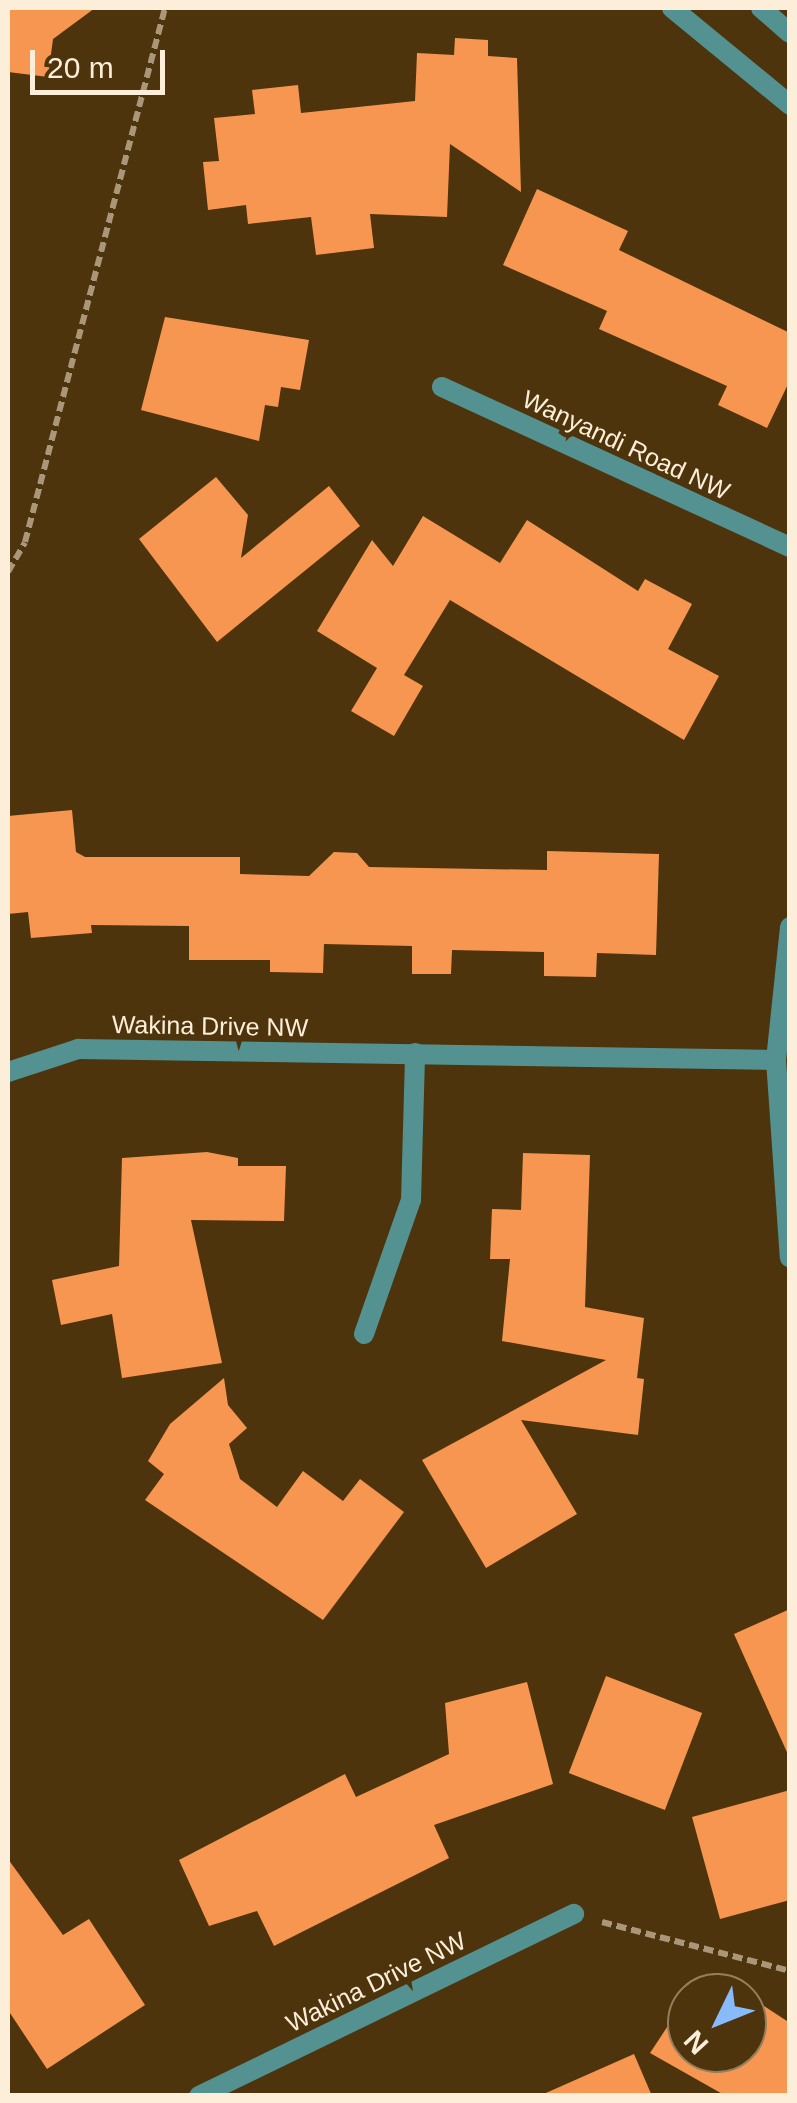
<!DOCTYPE html>
<style>
body{margin:0}
#map{position:relative;width:797px;height:2103px;overflow:hidden;background:#4d340c;font-family:Helvetica,sans-serif}
div>[style]{position:absolute}
.building>*{inset:0;background:#f69650;transform-origin:0 0}
.path>*{height:6px;margin-top:-3px;transform-origin:0;background:repeating-linear-gradient(90deg,#aa9779 0 10px,transparent 0 15px)}
.minor>*{height:20px;margin:-10px;padding:0 10px;transform-origin:10px;border-radius:10px;background:#549291}
.tertiary>*{height:20px;margin:-10px;padding:0 10px;transform-origin:10px;border-radius:10px;background:#549291}
span{translate:-50% -50%;white-space:nowrap;text-align:center;line-height:1.15;-webkit-text-stroke:10px #4d340c;paint-order:stroke}
.street-label{font-size:25px;color:#fdeed9}
.frame{position:absolute;inset:0;border:10px solid #fdeed9;pointer-events:none}
.north{position:absolute;left:667px;top:1973px;width:100px;height:100px;box-sizing:border-box;background:#4d340c;border:2px solid #937e5e;border-radius:50%;rotate:227deg;font-size:28px;font-weight:700;line-height:40px;text-align:center;color:#fdeed9}
.north::after{content:'';display:block;margin:auto;width:35px;height:45px;background:#88bbfc;clip-path:polygon(50% 0,100% 100%,50% 72%,0 100%)}
.scale{position:absolute;left:30px;top:50px;width:135px;height:45px;box-sizing:border-box;border:5px solid #fdeed9;border-top:0;padding-left:12px;font-size:30px;line-height:35px;white-space:nowrap;color:#fdeed9;-webkit-text-stroke:8px #4d340c;paint-order:stroke}
</style>
<div id="map">
<div class="building">
<i style="clip-path:polygon(8px 8px,95px 8px,53px 39px,48px 77px,8px 72px)"></i>
<i style="clip-path:polygon(455px 38px,488px 40px,488px 56px,517px 58px,521px 192px,450px 144px,447px 217px,370px 214px,374px 248px,316px 255px,311px 217px,248px 224px,246px 205px,208px 210px,203px 162px,219px 161px,214px 118px,255px 114px,252px 90px,298px 85px,301px 113px,415px 101px,417px 53px,454px 55px)"></i>
<i style="clip-path:polygon(537px 189px,628px 231px,619px 250px,790px 333px,790px 380px,767px 428px,718px 405px,727px 386px,599px 329px,607px 311px,503px 265px)"></i>
<i style="clip-path:polygon(165px 317px,309px 340px,300px 390px,281px 387px,278px 407px,265px 405px,259px 441px,141px 410px)"></i>
<i style="clip-path:polygon(216px 477px,248px 515px,241px 558px,329px 486px,360px 526px,217px 642px,139px 539px)"></i>
<i style="clip-path:polygon(423px 516px,500px 563px,527px 520px,638px 591px,645px 579px,692px 604px,668px 649px,719px 676px,684px 740px,450px 600px,404px 675px,423px 686px,394px 736px,351px 711px,377px 668px,317px 631px,372px 540px,393px 566px)"></i>
<i style="clip-path:polygon(72px 810px,76px 852px,85px 857px,240px 857px,240px 874px,309px 876px,334px 852px,357px 853px,369px 867px,547px 870px,547px 851px,659px 854px,656px 955px,597px 953px,596px 977px,544px 976px,544px 952px,452px 950px,451px 974px,412px 974px,412px 946px,324px 944px,323px 973px,270px 972px,270px 960px,189px 960px,189px 926px,91px 925px,92px 933px,31px 938px,28px 912px,8px 914px,8px 816px)"></i>
<i style="clip-path:polygon(207px 1152px,238px 1158px,238px 1166px,286px 1166px,284px 1221px,191px 1220px,222px 1363px,122px 1378px,112px 1314px,61px 1325px,52px 1280px,119px 1266px,122px 1158px)"></i>
<i style="clip-path:polygon(523px 1153px,590px 1155px,585px 1307px,644px 1318px,637px 1378px,644px 1379px,638px 1435px,521px 1420px,577px 1514px,486px 1568px,422px 1460px,606px 1360px,502px 1341px,510px 1259px,490px 1259px,492px 1209px,521px 1210px)"></i>
<i style="clip-path:polygon(224px 1378px,228px 1405px,247px 1428px,229px 1444px,240px 1479px,277px 1507px,303px 1471px,343px 1501px,360px 1479px,404px 1512px,323px 1620px,145px 1500px,164px 1474px,148px 1461px,170px 1424px)"></i>
<i style="clip-path:polygon(790px 1609px,790px 1759px,734px 1634px)"></i>
<i style="left:606px;top:1676px;width:103px;height:104px;rotate:21deg"></i>
<i style="clip-path:polygon(527px 1682px,553px 1784px,434px 1825px,449px 1858px,274px 1946px,257px 1911px,209px 1926px,179px 1860px,345px 1774px,356px 1797px,449px 1754px,445px 1703px)"></i>
<i style="clip-path:polygon(790px 1790px,790px 1900px,720px 1919px,692px 1817px)"></i>
<i style="clip-path:polygon(8px 1859px,63px 1935px,89px 1919px,145px 2005px,47px 2069px,8px 2010px)"></i>
<i style="clip-path:polygon(687px 1997px,687px 2053px,747px 2053px,747px 2009px,757px 2016px,764px 2006px,790px 2023px,790px 2096px,726px 2096px,650px 2053px)"></i>
<i style="clip-path:polygon(634px 2054px,652px 2096px,539px 2096px)"></i>
</div>
<div class="path">
<i style="left:8px;top:572px;width:34px;rotate:-60deg"></i>
<i style="left:25px;top:542px;width:552px;rotate:-75.31deg"></i>
<i style="left:602px;top:1922px;width:194px;rotate:14.6deg"></i>
</div>
<div class="minor">
<i style="left:672px;top:8px;width:153px;rotate:39.4deg"></i>
<i style="left:761px;top:8px;width:38px;rotate:41deg"></i>
<i style="left:442px;top:387px;width:383px;rotate:24.7deg"></i>
<i style="left:8px;top:1072px;width:74px;rotate:-18.2deg"></i>
<i style="left:78px;top:1049px;width:698px;rotate:0.9deg"></i>
<i style="left:364px;top:1334px;width:142px;rotate:-70.7deg"></i>
<i style="left:411px;top:1200px;width:147px;rotate:-88.4deg"></i>
<i style="left:199px;top:2096px;width:417px;rotate:-25.9deg"></i>
</div>
<div class="tertiary">
<i style="left:790px;top:927px;width:134px;rotate:96deg"></i>
<i style="left:776px;top:1060px;width:198px;rotate:86deg"></i>
</div>
<div class="street-label">
<span style="left:626px;top:445px;rotate:25deg">Wanyandi Road NW</span>
<span style="left:210px;top:1026px;rotate:1deg">Wakina Drive NW</span>
<span style="left:376px;top:1982px;rotate:-26deg">Wakina Drive NW</span>
</div>
<div class="frame"></div>
<div class="north">N</div>
<div class="scale">20 m</div>
</div>
